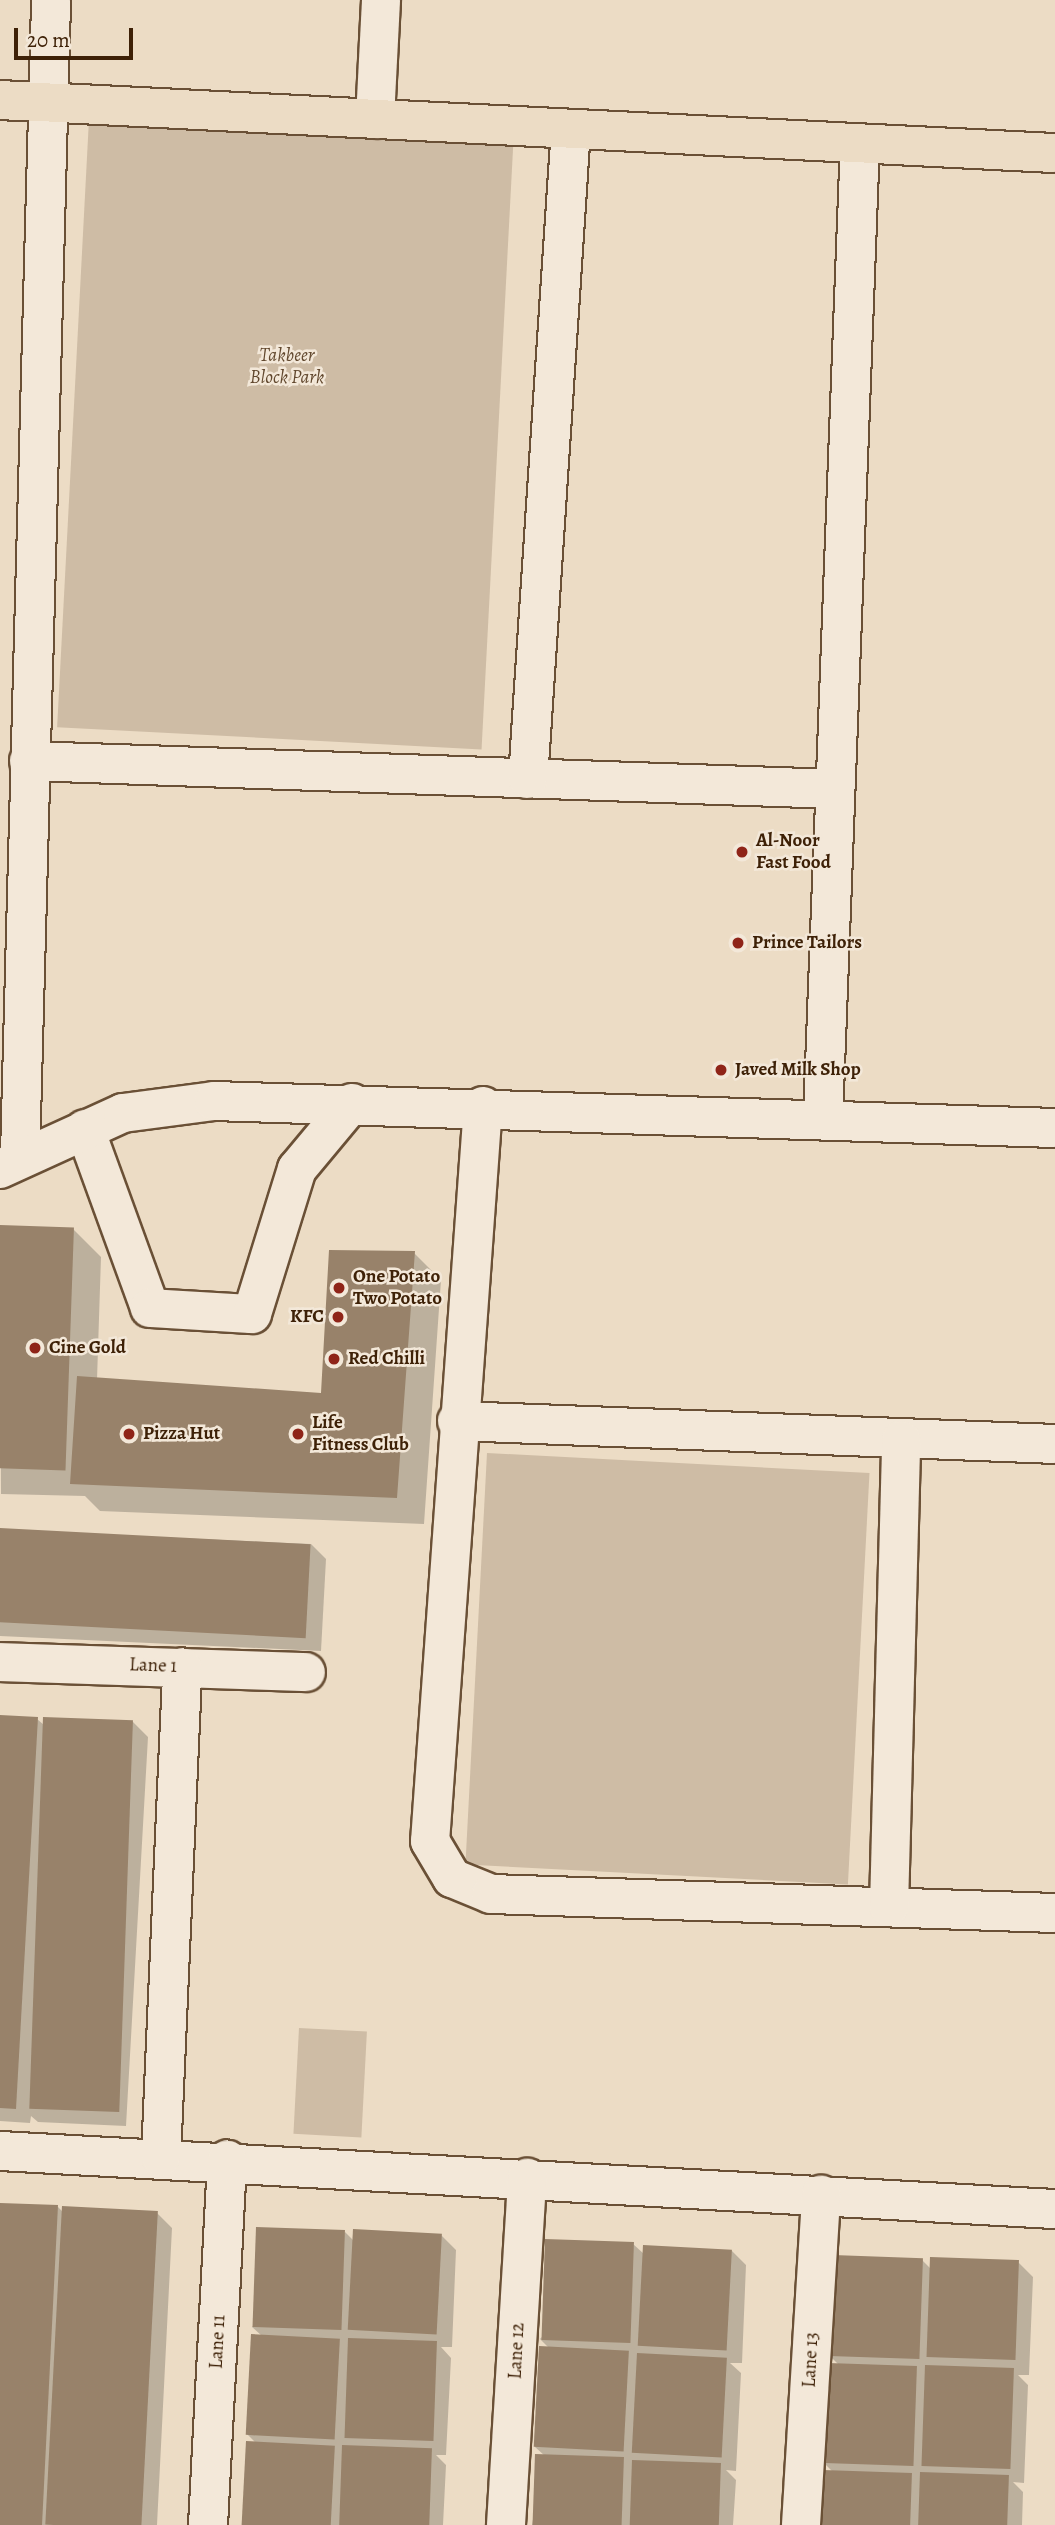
<!DOCTYPE html>
<style>
body{margin:0}
#map{position:relative;width:1055px;height:2525px;overflow:hidden;background:#ecdcc5;font-family:Alegreya,serif}
div>[style]{position:absolute}
.green>*{inset:0;background:#cebca5;transform-origin:0 0}
.shadow>*{inset:0;background:#0003}
.building>*{inset:0;background:#98826a;transform-origin:0 0}
.roads{filter:drop-shadow(2px 0 #6a5036) drop-shadow(-2px 0 #6a5036) drop-shadow(0 2px #6a5036) drop-shadow(0 -2px #6a5036)}
.minor>*{height:38px;margin:-19px;padding:0 19px;transform-origin:19px;border-radius:19px;background:#f3e8d9}
.major>*{height:38px;margin:-19px;padding:0 19px;transform-origin:19px;border-radius:19px;background:#ecdcc5}
.dots>*{width:19px;height:19px;translate:-50% -50%;box-sizing:border-box;border:4px solid #f3e8d9;border-radius:50%}
span{translate:-50% -50%;white-space:nowrap;text-align:center;line-height:1.15;-webkit-text-stroke:5px #f3e8d9;paint-order:stroke}
.park-label{font-size:19px;color:#62482e;font-style:italic}
.poi-label{font-size:19px;color:#3e2107;font-weight:700}
.left{translate:0 -50%;text-align:left}
.right{translate:-100% -50%;text-align:right}
.street-label{font-size:19px;color:#3e2107}
.scale{position:absolute;left:14px;top:28px;width:119px;height:32px;box-sizing:border-box;border:4px solid #3e2107;border-top:0;padding-left:9px;font-size:21px;line-height:24px;white-space:nowrap;color:#3e2107;-webkit-text-stroke:5px #f3e8d9;paint-order:stroke}
</style>
<div id="map">
<div class="green">
<i style="left:89px;top:119px;width:425px;height:609px;rotate:3deg"></i>
<i style="left:487px;top:1453px;width:383px;height:412px;rotate:3deg"></i>
<i style="left:299px;top:2028px;width:68px;height:106px;rotate:3deg"></i>
</div>
<div class="shadow">
<i style="clip-path:polygon(0 1227px,73px 1229px,101px 1257px,97px 1380px,323px 1395px,414px 1253px,441px 1280px,424px 1524px,100px 1511px,85px 1496px,1px 1494px)"></i>
<i style="clip-path:polygon(0 1530px,311px 1544px,326px 1559px,321px 1651px,0 1636px)"></i>
<i style="clip-path:polygon(0 1716px,37px 1719px,44px 1725px,133px 1722px,148px 1737px,126px 2126px,38px 2122px,31px 2116px,30px 2123px,0 2121px)"></i>
<i style="clip-path:polygon(0 2204px,58px 2207px,64px 2213px,157px 2213px,172px 2228px,157px 2525px,0 2525px)"></i>
<i style="clip-path:polygon(345px 2232px,354px 2241px,441px 2235px,456px 2250px,452px 2347px,441px 2347px,451px 2358px,446px 2455px,436px 2455px,446px 2465px,443px 2525px,242px 2525px,256px 2443px,247px 2434px,262px 2336px,252px 2327px)"></i>
<i style="clip-path:polygon(633px 2244px,644px 2254px,731px 2250px,746px 2265px,742px 2363px,730px 2363px,741px 2373px,736px 2471px,726px 2470px,736px 2480px,733px 2525px,532px 2525px,545px 2456px,535px 2447px,550px 2349px,540px 2339px)"></i>
<i style="clip-path:polygon(922px 2260px,931px 2269px,1018px 2262px,1033px 2277px,1029px 2375px,1018px 2375px,1028px 2385px,1024px 2483px,1013px 2482px,1023px 2492px,1022px 2525px,822px 2525px,833px 2472px,824px 2463px,839px 2365px,829px 2355px)"></i>
</div>
<div class="building">
<i style="left:0;top:1225px;width:74px;height:243px;rotate:2deg"></i>
<i style="clip-path:polygon(329px 1250px,415px 1251px,397px 1498px,70px 1484px,77px 1376px,321px 1393px)"></i>
<i style="left:0;top:1528px;width:311px;height:94px;rotate:3deg"></i>
<i style="clip-path:polygon(0 1715px,38px 1717px,16px 2109px,0 2108px)"></i>
<i style="left:43px;top:1717px;width:90px;height:392px;rotate:2deg"></i>
<i style="clip-path:polygon(0 2203px,58px 2205px,42px 2525px,0 2525px)"></i>
<i style="left:62px;top:2206px;width:96px;height:319px;rotate:3deg"></i>
<i style="left:256px;top:2227px;width:89px;height:100px;rotate:2deg"></i>
<i style="left:353px;top:2229px;width:89px;height:101px;rotate:3deg"></i>
<i style="left:545px;top:2239px;width:89px;height:101px;rotate:2deg"></i>
<i style="left:643px;top:2245px;width:89px;height:101px;rotate:3deg"></i>
<i style="left:833px;top:2255px;width:90px;height:101px;rotate:2deg"></i>
<i style="left:930px;top:2257px;width:89px;height:100px;rotate:2deg"></i>
<i style="left:251px;top:2334px;width:89px;height:101px;rotate:3deg"></i>
<i style="left:348px;top:2338px;width:89px;height:100px;rotate:2deg"></i>
<i style="left:539px;top:2346px;width:90px;height:101px;rotate:3deg"></i>
<i style="left:637px;top:2353px;width:90px;height:100px;rotate:3deg"></i>
<i style="left:828px;top:2363px;width:89px;height:100px;rotate:2deg"></i>
<i style="left:925px;top:2365px;width:89px;height:101px;rotate:2deg"></i>
<i style="left:246px;top:2441px;width:89px;height:84px;rotate:3deg"></i>
<i style="left:342px;top:2445px;width:90px;height:80px;rotate:2deg"></i>
<i style="left:535px;top:2454px;width:89px;height:71px;rotate:2deg"></i>
<i style="left:632px;top:2460px;width:89px;height:65px;rotate:2deg"></i>
<i style="left:823px;top:2470px;width:89px;height:55px;rotate:2deg"></i>
<i style="left:920px;top:2472px;width:89px;height:53px;rotate:2deg"></i>
</div>
<div class="roads">
<div class="minor">
<i style="left:375px;top:119px;width:119px;rotate:-87.1deg"></i>
<i style="left:29px;top:761px;width:806px;rotate:1.99deg"></i>
<i style="left:528px;top:779px;width:651px;rotate:-86.22deg"></i>
<i style="left:483px;top:1106px;width:737px;rotate:94.12deg"></i>
<i style="left:430px;top:1841px;width:43px;rotate:59.3deg"></i>
<i style="left:452px;top:1878px;width:42px;rotate:22.3deg"></i>
<i style="left:491px;top:1894px;width:564px;rotate:1.93deg"></i>
<i style="left:823px;top:1119px;width:976px;rotate:-87.83deg"></i>
<i style="left:85px;top:1129px;width:190px;rotate:70deg"></i>
<i style="left:150px;top:1308px;width:102px;rotate:3.4deg"></i>
<i style="left:252px;top:1314px;width:152px;rotate:-72.8deg"></i>
<i style="left:297px;top:1169px;width:86px;rotate:-50.2deg"></i>
<i style="left:20px;top:1156px;width:1156px;rotate:-88.46deg"></i>
<i style="left:0;top:1169px;width:135px;rotate:-24.5deg"></i>
<i style="left:123px;top:1113px;width:92px;rotate:-7.5deg"></i>
<i style="left:214px;top:1101px;width:841px;rotate:1.84deg"></i>
<i style="left:457px;top:1421px;width:598px;rotate:2.2deg"></i>
<i style="left:0;top:1662px;width:306px;rotate:1.9deg"></i>
<i style="left:889px;top:1907px;width:467px;rotate:-88.5deg"></i>
<i style="left:0;top:2151px;width:1057px;rotate:3.15deg"></i>
<i style="left:161px;top:2157px;width:490px;rotate:-87.5deg"></i>
<i style="left:208px;top:2525px;width:366px;rotate:-87deg"></i>
<i style="left:506px;top:2525px;width:348px;rotate:-86.5deg"></i>
<i style="left:801px;top:2525px;width:331px;rotate:-86.5deg"></i>
</div>
<div class="major">
<i style="left:0;top:100px;width:1056px;rotate:2.88deg"></i>
</div>
</div>
<div class="dots">
<i style="left:742px;top:852px;background:#8f2418"></i>
<i style="left:738px;top:943px;background:#8f2418"></i>
<i style="left:721px;top:1070px;background:#8f2418"></i>
<i style="left:339px;top:1288px;background:#8f2418"></i>
<i style="left:338px;top:1317px;background:#8f2418"></i>
<i style="left:35px;top:1348px;background:#8f2418"></i>
<i style="left:334px;top:1359px;background:#8f2418"></i>
<i style="left:129px;top:1434px;background:#8f2418"></i>
<i style="left:298px;top:1434px;background:#8f2418"></i>
</div>
<div class="park-label">
<span style="left:287px;top:367px">Takbeer<br>Block Park</span>
</div>
<div class="poi-label">
<span class="left" style="left:756px;top:852px">Al-Noor<br>Fast Food</span>
<span class="left" style="left:752px;top:943px">Prince Tailors</span>
<span class="left" style="left:735px;top:1070px">Javed Milk Shop</span>
<span class="left" style="left:353px;top:1288px">One Potato<br>Two Potato</span>
<span class="right" style="left:324px;top:1317px">KFC</span>
<span class="left" style="left:49px;top:1348px">Cine Gold</span>
<span class="left" style="left:348px;top:1359px">Red Chilli</span>
<span class="left" style="left:312px;top:1434px">Life<br>Fitness Club</span>
<span class="left" style="left:143px;top:1434px">Pizza Hut</span>
</div>
<div class="street-label">
<span style="left:153px;top:1666px;rotate:2deg">Lane 1</span>
<span style="left:218px;top:2342px;rotate:-87deg">Lane 11</span>
<span style="left:517px;top:2351px;rotate:-87deg">Lane 12</span>
<span style="left:811px;top:2360px;rotate:-87deg">Lane 13</span>
</div>
<div class="scale">20 m</div>
</div>
